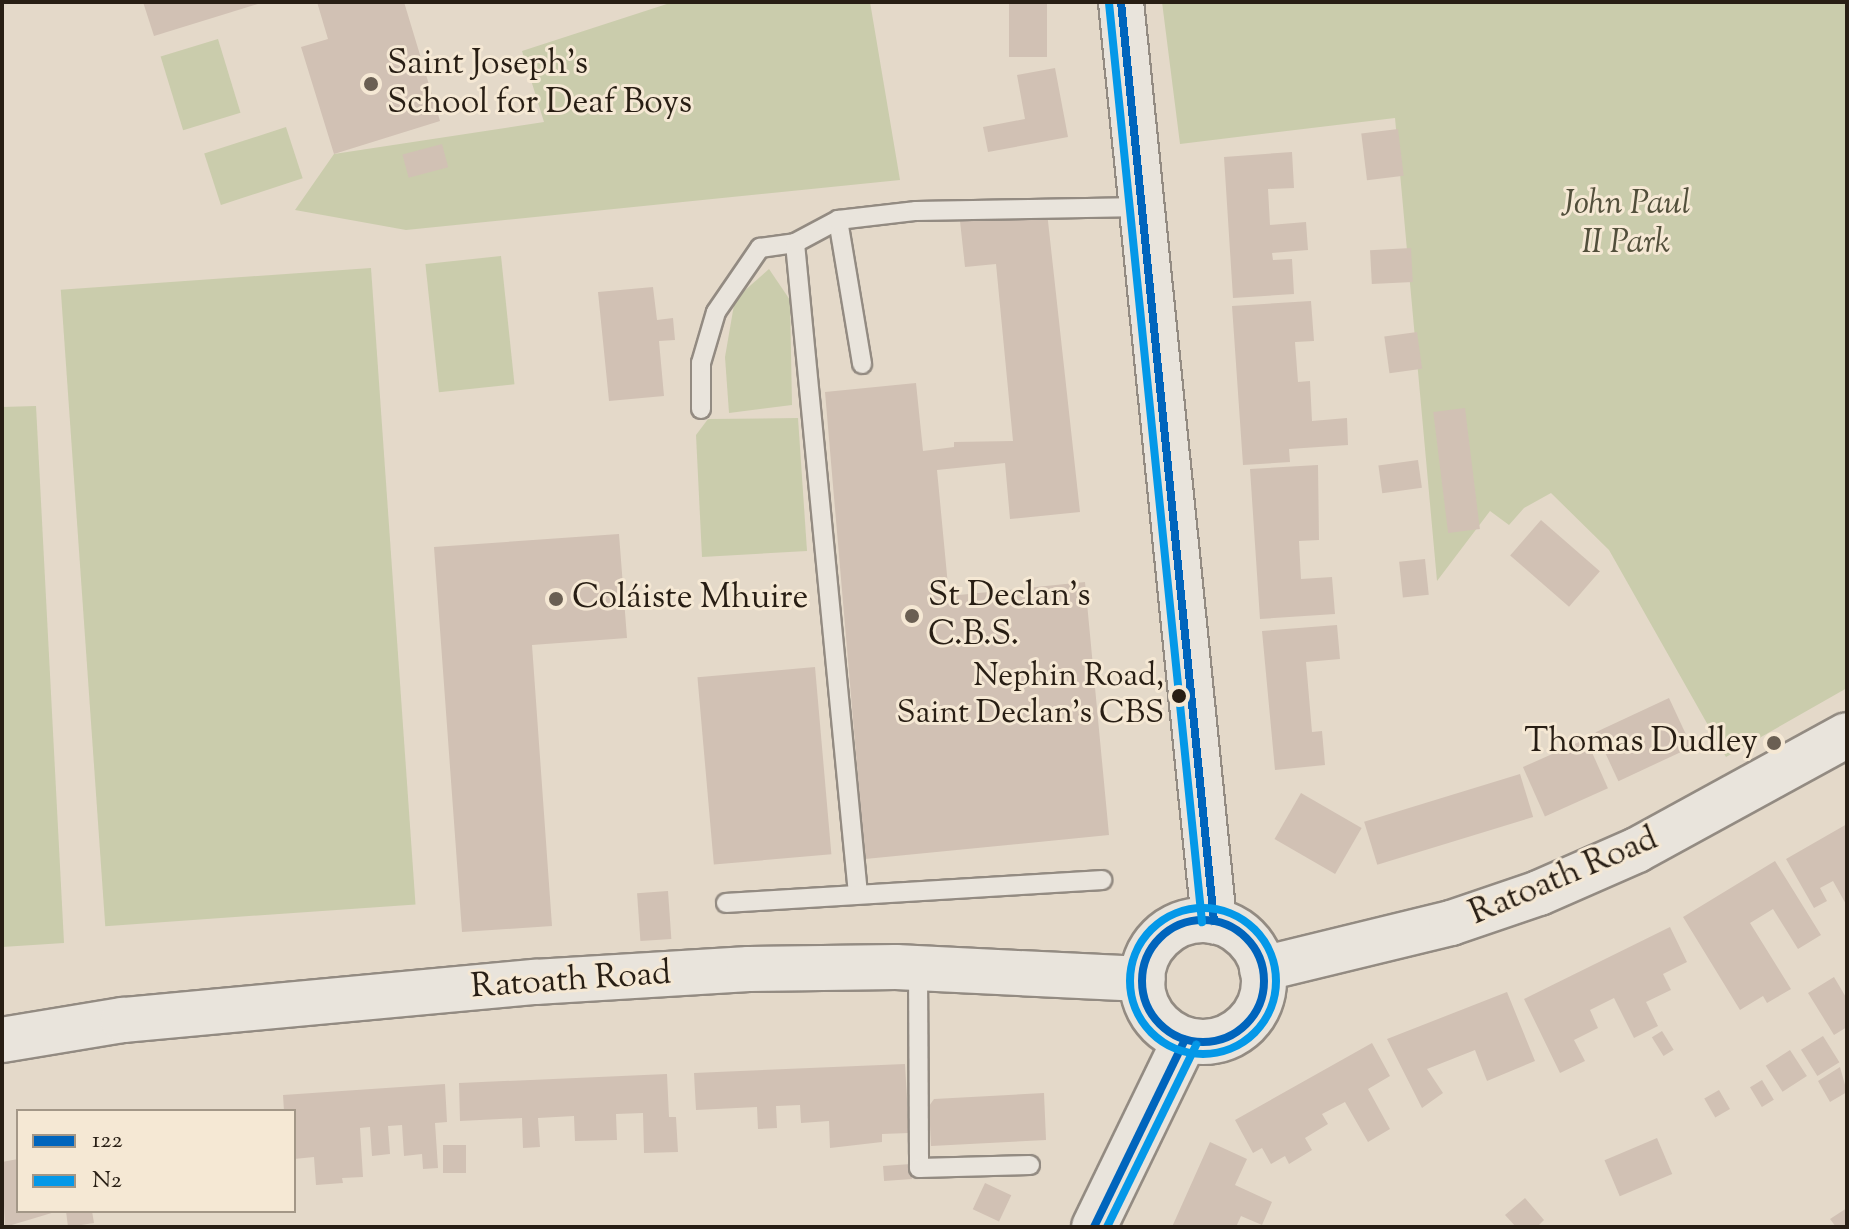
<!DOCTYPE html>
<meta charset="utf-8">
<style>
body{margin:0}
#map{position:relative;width:1849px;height:1229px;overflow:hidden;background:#e4d9c9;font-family:"Sorts Mill Goudy",serif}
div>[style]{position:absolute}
.green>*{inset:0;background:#caccac;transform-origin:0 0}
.building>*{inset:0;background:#d1c1b4;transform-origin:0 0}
.roads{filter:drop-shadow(2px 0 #938b82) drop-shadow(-2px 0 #938b82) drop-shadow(0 2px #938b82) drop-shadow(0 -2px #938b82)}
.service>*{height:18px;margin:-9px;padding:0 9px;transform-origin:9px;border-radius:9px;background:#e9e4dc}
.tertiary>*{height:44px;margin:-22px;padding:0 22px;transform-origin:22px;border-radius:22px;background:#e9e4dc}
.secondary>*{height:44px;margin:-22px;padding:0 22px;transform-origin:22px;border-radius:22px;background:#e9e4dc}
.secondary>.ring{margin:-22px;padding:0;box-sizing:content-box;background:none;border:44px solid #e9e4dc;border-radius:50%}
.bus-1>*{height:8px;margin:-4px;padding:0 4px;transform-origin:4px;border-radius:4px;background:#0065bd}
.bus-1>.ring{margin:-4px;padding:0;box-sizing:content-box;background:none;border:8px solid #0065bd;border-radius:50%}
.bus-2>*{height:8px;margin:-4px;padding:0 4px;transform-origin:4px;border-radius:4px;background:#0498e8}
.bus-2>.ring{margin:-4px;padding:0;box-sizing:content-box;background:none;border:8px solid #0498e8;border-radius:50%}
.dots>*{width:22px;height:22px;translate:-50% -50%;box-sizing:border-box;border:4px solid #f5e8d4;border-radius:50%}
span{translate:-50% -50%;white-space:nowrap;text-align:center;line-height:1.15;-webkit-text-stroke:6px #f5e8d4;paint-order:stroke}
.bus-label{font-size:32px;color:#281e14}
.right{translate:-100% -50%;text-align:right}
.poi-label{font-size:34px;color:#281e14}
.left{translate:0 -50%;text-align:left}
.park-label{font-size:34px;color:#524f3b;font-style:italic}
.street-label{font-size:34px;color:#281e14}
.frame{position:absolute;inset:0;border:4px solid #281e14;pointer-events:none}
.legend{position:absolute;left:16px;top:1109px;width:280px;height:104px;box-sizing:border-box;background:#f5e8d4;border:2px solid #a39787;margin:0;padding:10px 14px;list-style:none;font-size:24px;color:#281e14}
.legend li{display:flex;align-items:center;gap:16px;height:40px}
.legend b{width:40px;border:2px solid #a39787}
</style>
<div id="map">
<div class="green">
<i style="clip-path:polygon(673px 2px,870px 2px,900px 180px,406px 230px,295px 210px,334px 154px,544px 122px,522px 51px)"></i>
<i style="clip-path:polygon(1162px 2px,1847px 2px,1847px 688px,1726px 757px,1609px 550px,1551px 493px,1524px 508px,1509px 525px,1490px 511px,1437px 581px,1395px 118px,1180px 144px)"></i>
<i style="left:218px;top:39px;width:77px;height:60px;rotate:73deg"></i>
<i style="left:286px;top:127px;width:54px;height:86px;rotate:72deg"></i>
<i style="left:501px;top:256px;width:129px;height:76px;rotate:84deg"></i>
<i style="left:371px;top:268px;width:638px;height:311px;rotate:86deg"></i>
<i style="clip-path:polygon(769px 269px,790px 300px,792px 405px,729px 413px,725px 357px,735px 299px)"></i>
<i style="clip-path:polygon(36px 406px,64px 943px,2px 947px,2px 407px)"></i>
<i style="clip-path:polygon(798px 418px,807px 551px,702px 557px,696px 435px,708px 419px)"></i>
</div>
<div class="building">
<i style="clip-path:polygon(143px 2px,261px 2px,261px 3px,154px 36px)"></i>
<i style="clip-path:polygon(317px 2px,404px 2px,440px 121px,334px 154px,301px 47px,328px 39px)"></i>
<i style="left:1009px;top:2px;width:38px;height:55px"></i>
<i style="clip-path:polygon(1055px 68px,1068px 137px,988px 152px,983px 127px,1025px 119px,1017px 75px)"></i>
<i style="left:1398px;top:129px;width:47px;height:37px;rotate:83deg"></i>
<i style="left:442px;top:144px;width:24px;height:41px;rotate:75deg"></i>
<i style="clip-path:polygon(1292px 152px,1294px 188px,1268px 189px,1270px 225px,1306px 222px,1308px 250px,1272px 253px,1273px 260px,1292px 259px,1294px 294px,1233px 298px,1224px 157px)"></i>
<i style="clip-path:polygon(1047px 212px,1080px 512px,1010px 519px,1005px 463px,937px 470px,949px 596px,1085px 582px,1109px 835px,865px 859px,825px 392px,916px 383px,923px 451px,954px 447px,954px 442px,1013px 441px,996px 264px,965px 267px,960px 221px)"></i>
<i style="left:1411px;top:248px;width:34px;height:41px;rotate:87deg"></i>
<i style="clip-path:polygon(653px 287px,657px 320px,673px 318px,675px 340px,659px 341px,664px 396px,609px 401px,598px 292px)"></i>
<i style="clip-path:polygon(1311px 301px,1314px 341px,1295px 342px,1298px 382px,1310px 381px,1312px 421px,1347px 418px,1348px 445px,1289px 449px,1290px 462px,1243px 465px,1232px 306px)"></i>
<i style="left:1417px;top:332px;width:37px;height:33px;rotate:82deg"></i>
<i style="left:1465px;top:408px;width:122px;height:32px;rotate:83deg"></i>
<i style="left:1418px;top:460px;width:28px;height:40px;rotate:82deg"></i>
<i style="clip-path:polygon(1318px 465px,1319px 540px,1299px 541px,1301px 579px,1332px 577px,1335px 614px,1260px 619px,1250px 469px)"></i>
<i style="left:1541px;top:520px;width:78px;height:47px;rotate:41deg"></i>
<i style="clip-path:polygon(619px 534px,627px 638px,532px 645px,552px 926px,462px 932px,434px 547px)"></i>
<i style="left:1425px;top:559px;width:36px;height:26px;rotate:84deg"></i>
<i style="clip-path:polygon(1337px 625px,1340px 659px,1306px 662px,1312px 732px,1322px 731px,1325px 765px,1275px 770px,1262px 631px)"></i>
<i style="left:815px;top:667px;width:188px;height:118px;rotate:85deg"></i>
<i style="left:1669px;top:698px;width:54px;height:81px;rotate:65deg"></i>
<i style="left:1586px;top:739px;width:54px;height:69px;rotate:66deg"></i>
<i style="left:1520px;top:774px;width:45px;height:163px;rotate:73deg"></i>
<i style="left:1301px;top:793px;width:70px;height:53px;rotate:30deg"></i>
<i style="clip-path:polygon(1847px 824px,1847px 906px,1833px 881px,1820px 888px,1827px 901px,1814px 908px,1786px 859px)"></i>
<i style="clip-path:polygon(1775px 861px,1821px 935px,1798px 949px,1773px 909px,1750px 923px,1791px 989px,1767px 1003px,1763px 996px,1740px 1010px,1683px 917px)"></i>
<i style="left:668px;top:891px;width:48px;height:31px;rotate:86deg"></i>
<i style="clip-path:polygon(1670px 927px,1687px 962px,1663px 974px,1671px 990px,1646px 1002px,1658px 1026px,1634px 1038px,1614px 998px,1590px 1010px,1598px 1028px,1574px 1040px,1585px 1061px,1560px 1073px,1524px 999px)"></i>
<i style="clip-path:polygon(1834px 977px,1847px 999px,1847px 1027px,1834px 1035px,1808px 993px)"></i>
<i style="clip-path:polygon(1507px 992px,1535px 1061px,1487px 1081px,1475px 1050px,1427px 1069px,1443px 1093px,1422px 1108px,1387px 1039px)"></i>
<i style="left:1662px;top:1031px;width:22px;height:12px;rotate:58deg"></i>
<i style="left:1823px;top:1036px;width:31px;height:26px;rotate:58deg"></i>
<i style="clip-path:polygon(1372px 1043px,1390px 1076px,1368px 1089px,1390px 1129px,1368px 1142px,1345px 1102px,1322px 1114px,1328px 1124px,1305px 1138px,1312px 1150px,1289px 1164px,1285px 1156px,1271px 1164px,1262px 1148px,1253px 1153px,1235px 1120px)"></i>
<i style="left:1790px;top:1050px;width:31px;height:29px;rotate:57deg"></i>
<i style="clip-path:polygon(905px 1064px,909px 1133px,882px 1134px,882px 1142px,830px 1148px,829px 1121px,801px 1123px,800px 1105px,776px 1106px,777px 1128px,758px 1129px,757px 1107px,696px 1110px,694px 1073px)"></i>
<i style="clip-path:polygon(1840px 1067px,1847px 1092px,1830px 1102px,1818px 1081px)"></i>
<i style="clip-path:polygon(667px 1074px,669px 1117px,676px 1117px,678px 1152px,644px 1153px,643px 1113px,616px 1114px,617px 1140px,575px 1141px,574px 1116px,538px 1118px,540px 1147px,523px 1148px,522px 1118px,460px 1121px,459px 1083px)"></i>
<i style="left:1762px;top:1080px;width:23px;height:14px;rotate:59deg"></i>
<i style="clip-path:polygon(445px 1084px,447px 1122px,435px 1123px,438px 1168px,423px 1169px,422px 1154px,404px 1156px,402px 1125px,388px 1126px,390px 1154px,372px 1156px,370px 1127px,360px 1128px,363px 1177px,342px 1178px,343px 1183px,316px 1185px,314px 1157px,294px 1159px,294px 1111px,284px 1111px,283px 1095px)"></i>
<i style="left:1719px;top:1090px;width:22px;height:17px;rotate:60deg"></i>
<i style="clip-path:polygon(1044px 1093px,1046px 1140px,931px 1146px,929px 1106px,934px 1099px)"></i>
<i style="left:1657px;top:1138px;width:39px;height:57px;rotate:67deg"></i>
<i style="clip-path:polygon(1210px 1142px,1247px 1159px,1235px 1185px,1272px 1202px,1262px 1225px,1241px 1216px,1236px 1227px,1172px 1227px)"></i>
<i style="left:443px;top:1145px;width:23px;height:28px"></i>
<i style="clip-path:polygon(18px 1159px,18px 1211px,55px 1212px,5px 1227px,2px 1162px)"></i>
<i style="left:911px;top:1164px;width:15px;height:28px;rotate:86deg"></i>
<i style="left:985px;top:1183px;width:29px;height:29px;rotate:25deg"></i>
<i style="clip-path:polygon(1525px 1198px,1544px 1220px,1537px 1227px,1516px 1227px,1505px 1215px)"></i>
<i style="clip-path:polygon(1847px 1208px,1847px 1227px,1836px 1227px,1830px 1219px)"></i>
<i style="clip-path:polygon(66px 1211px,92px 1211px,94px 1223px,68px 1227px)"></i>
</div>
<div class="roads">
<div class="service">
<i style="left:838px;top:220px;width:146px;rotate:80.5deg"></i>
<i style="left:701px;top:409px;width:46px;rotate:-90deg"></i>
<i style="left:701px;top:363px;width:53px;rotate:-73.6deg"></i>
<i style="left:716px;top:312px;width:78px;rotate:-55.5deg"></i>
<i style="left:760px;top:248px;width:35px;rotate:-8deg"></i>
<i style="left:858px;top:894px;width:654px;rotate:-95.53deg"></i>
<i style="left:795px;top:243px;width:49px;rotate:-28.1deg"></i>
<i style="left:838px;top:220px;width:79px;rotate:-6.6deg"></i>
<i style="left:916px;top:211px;width:227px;rotate:-1deg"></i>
<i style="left:726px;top:903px;width:377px;rotate:-3.5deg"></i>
<i style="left:918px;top:968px;width:200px;rotate:89.7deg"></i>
<i style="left:919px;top:1168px;width:111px;rotate:-1.5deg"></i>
</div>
<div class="tertiary">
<i style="left:1121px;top:2px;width:924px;rotate:84.22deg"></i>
<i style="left:1094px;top:1227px;width:208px;rotate:-64.1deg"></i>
</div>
<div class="secondary">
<i class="ring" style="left:1142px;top:920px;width:78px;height:78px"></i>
<i style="left:1262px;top:969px;width:195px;rotate:-13.7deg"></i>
<i style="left:1451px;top:923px;width:93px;rotate:-18.8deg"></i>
<i style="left:1539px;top:893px;width:107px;rotate:-23.7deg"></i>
<i style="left:1637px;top:850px;width:239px;rotate:-28.7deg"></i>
<i style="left:2px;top:1040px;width:123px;rotate:-9.4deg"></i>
<i style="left:123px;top:1020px;width:414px;rotate:-5.3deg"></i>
<i style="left:535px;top:982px;width:214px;rotate:-3.5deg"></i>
<i style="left:749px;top:969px;width:147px;rotate:-0.8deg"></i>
<i style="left:896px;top:967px;width:247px;rotate:2.8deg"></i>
</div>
</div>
<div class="bus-1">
<i style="left:1121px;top:2px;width:924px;rotate:84.22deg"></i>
<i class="ring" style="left:1142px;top:920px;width:114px;height:114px"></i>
<i style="left:1094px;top:1227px;width:208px;rotate:-64.1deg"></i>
</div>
<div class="bus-2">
<i style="left:1109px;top:3px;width:924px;rotate:84.22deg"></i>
<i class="ring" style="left:1130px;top:908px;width:138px;height:138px"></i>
<i style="left:1107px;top:1227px;width:203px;rotate:-63.9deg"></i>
</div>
<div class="dots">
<i style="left:371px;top:84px;background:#6a5f53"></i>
<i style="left:556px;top:599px;background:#6a5f53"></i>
<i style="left:912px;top:616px;background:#6a5f53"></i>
<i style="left:1179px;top:696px;background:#281e14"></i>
<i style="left:1774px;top:743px;background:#6a5f53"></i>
</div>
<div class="bus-label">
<span class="right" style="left:1164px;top:696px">Nephin Road,<br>Saint Declan's CBS</span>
</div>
<div class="poi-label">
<span class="left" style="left:387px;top:84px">Saint Joseph's<br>School for Deaf Boys</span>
<span class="left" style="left:928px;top:616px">St Declan's<br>C.B.S.</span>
<span class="left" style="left:572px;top:599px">Coláiste Mhuire</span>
<span class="right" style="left:1758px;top:743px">Thomas Dudley</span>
</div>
<div class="park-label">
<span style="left:1626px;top:224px">John Paul<br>II Park</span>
</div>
<div class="street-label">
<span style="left:1564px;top:877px;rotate:-23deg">Ratoath Road</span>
<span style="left:571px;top:981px;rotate:-4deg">Ratoath Road</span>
</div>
<div class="frame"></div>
<ul class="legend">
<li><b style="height:10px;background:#0065bd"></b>122</li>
<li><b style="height:10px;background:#0498e8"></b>N2</li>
</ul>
</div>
